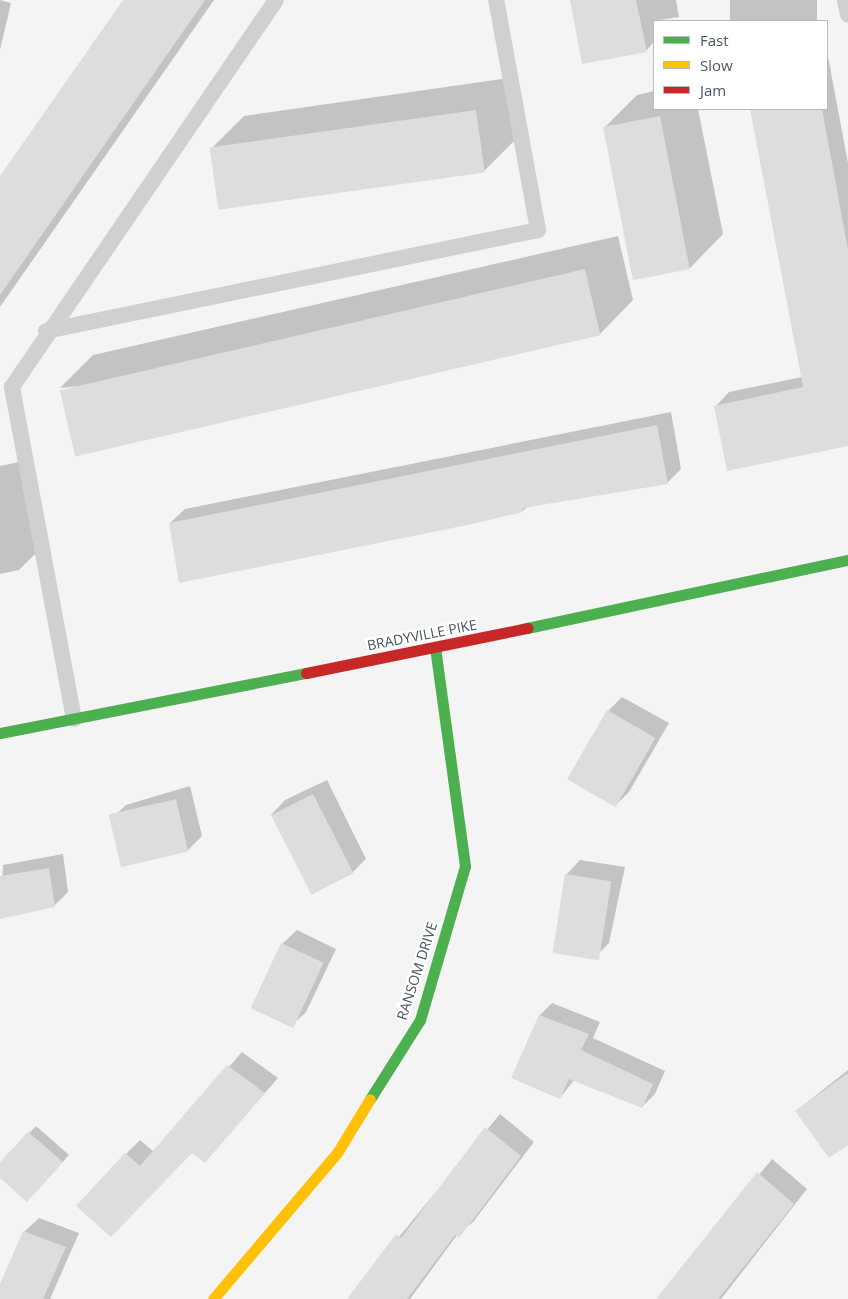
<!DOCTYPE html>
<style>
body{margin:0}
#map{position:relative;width:848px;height:1299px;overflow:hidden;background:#f4f4f4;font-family:"Open Sans",sans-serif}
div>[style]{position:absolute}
.shadow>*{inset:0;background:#0003;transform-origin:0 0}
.building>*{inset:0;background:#ddddde;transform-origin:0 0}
.lane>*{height:16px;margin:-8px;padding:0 8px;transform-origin:8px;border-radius:8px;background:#ced0d2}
.fast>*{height:11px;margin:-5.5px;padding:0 5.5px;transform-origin:5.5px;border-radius:5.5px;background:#4caf50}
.slow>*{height:11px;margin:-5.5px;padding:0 5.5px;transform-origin:5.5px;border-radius:5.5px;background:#ffc107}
.jam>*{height:11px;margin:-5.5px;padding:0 5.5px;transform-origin:5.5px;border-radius:5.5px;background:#c62828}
span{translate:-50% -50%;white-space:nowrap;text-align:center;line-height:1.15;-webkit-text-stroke:4.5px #fff;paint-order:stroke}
.street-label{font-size:14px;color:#4a5661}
.legend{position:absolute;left:653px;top:20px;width:175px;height:90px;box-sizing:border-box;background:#fff;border:1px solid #b7bbc0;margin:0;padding:6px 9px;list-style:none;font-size:15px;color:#4a5661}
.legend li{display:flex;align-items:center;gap:10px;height:25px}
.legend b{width:25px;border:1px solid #b7bbc0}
</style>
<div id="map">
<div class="shadow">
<i style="clip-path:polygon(0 0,11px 3px,0 50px)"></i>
<i style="clip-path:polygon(125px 0,214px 0,0 307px,0 178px)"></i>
<i style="clip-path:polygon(571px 0,676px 0,679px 17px,654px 21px,654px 42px,646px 51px)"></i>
<i style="left:730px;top:0;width:87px;height:21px"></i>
<i style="clip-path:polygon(827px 51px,848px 163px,848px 446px,715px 407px,729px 392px,802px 377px,751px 109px,827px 109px)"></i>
<i style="clip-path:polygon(509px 78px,517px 138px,484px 171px,211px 149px,244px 116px)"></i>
<i style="clip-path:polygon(654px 91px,654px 109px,698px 109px,723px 234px,690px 268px,634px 279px,604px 128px,637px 95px)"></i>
<i style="clip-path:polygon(618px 236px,633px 300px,600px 334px,60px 388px,93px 355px)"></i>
<i style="clip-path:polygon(671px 412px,681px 469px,667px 483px,528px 506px,523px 511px,170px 523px,185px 509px)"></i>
<i style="clip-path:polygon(23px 461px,40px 549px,19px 570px,0 574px,0 466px)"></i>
<i style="clip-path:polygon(622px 697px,669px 723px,629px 792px,615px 806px,608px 711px)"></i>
<i style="clip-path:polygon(327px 780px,366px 859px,352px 873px,271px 815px,285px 800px)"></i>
<i style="clip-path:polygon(190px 786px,202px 836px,187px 851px,111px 819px,126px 805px)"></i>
<i style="clip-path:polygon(63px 854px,68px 892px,54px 906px,0 917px,3px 865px)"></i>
<i style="clip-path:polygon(580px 860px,625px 867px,609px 943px,595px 957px,566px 875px)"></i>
<i style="clip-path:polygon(297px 930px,336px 949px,306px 1012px,291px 1026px,282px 944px)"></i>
<i style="clip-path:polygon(552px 1003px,600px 1022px,593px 1038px,665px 1071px,655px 1094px,642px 1107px,574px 1080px,560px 1098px,540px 1015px)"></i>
<i style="clip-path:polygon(242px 1052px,278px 1078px,204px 1162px,192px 1151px,125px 1221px,126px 1154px,140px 1140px,154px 1152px)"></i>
<i style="clip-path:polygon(848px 1070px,848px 1143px,796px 1111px)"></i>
<i style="clip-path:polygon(500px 1114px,534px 1142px,473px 1222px,457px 1235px,410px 1299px,359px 1299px,352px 1294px)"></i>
<i style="clip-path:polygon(36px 1126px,69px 1155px,34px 1194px,0 1176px,0 1164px)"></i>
<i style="clip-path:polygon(772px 1159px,807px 1189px,721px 1299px,658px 1299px)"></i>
<i style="clip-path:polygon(39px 1218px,79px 1233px,50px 1299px,0 1299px,0 1287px,24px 1232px)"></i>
</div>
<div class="building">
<i style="clip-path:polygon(123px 0,205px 0,0 295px,0 176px)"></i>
<i style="clip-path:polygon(570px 0,636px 0,647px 52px,582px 64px)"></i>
<i style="clip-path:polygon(750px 109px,822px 109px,848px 250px,848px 446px,727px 471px,714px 406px,803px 387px)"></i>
<i style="left:476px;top:110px;width:63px;height:269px;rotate:82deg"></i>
<i style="left:660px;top:116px;width:156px;height:58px;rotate:79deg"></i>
<i style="left:585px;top:269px;width:68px;height:539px;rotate:77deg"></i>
<i style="clip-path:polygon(657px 425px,668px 484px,523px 508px,523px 512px,472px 524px,179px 583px,169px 523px)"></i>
<i style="left:607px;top:710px;width:56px;height:80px;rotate:30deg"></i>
<i style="left:313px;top:794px;width:89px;height:47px;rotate:63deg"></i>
<i style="left:176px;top:799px;width:54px;height:69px;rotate:77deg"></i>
<i style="clip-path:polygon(49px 868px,55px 907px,0 919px,0 876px)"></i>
<i style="left:565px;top:874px;width:47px;height:80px;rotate:9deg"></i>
<i style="left:281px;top:943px;width:47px;height:72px;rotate:25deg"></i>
<i style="clip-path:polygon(539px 1015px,589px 1034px,581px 1050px,653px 1084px,642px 1108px,569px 1079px,560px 1099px,511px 1078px)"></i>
<i style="clip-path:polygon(227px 1065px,265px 1093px,205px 1163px,192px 1153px,111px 1237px,76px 1206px,125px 1153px,140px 1166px)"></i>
<i style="clip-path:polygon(848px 1073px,848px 1145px,829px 1158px,795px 1111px)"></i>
<i style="clip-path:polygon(485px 1127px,521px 1156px,459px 1238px,455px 1235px,407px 1299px,347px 1299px,396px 1234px,401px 1238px)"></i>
<i style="clip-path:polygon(28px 1132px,63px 1162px,27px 1202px,0 1178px,0 1162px)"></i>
<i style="clip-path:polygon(757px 1172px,794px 1204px,718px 1299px,656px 1299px)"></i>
<i style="clip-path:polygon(23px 1231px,66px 1247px,43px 1299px,0 1299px,0 1284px)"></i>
</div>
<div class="lane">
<i style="left:845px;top:0;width:15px;rotate:79deg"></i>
<i style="left:46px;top:331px;width:502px;rotate:-11.6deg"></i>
<i style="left:538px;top:230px;width:234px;rotate:-100.3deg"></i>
<i style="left:74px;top:719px;width:338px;rotate:-100.6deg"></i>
<i style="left:12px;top:387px;width:468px;rotate:-55.7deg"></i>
</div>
<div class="fast">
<i style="left:527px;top:628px;width:328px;rotate:-12deg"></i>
<i style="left:0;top:733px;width:312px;rotate:-11.1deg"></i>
<i style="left:370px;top:1099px;width:93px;rotate:-57.7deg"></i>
<i style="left:420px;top:1020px;width:160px;rotate:-73.7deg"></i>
<i style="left:465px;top:866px;width:220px;rotate:-97.8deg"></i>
</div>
<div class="slow">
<i style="left:213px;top:1299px;width:192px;rotate:-49.7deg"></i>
<i style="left:337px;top:1153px;width:63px;rotate:-58.6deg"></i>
</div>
<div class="jam">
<i style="left:306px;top:673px;width:226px;rotate:-11.5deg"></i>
</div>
<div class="street-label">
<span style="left:422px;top:635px;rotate:-11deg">BRADYVILLE PIKE</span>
<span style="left:417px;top:971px;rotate:-72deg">RANSOM DRIVE</span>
</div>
<ul class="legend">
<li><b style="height:6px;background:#4caf50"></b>Fast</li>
<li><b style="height:6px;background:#ffc107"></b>Slow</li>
<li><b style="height:6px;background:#c62828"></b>Jam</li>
</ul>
</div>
